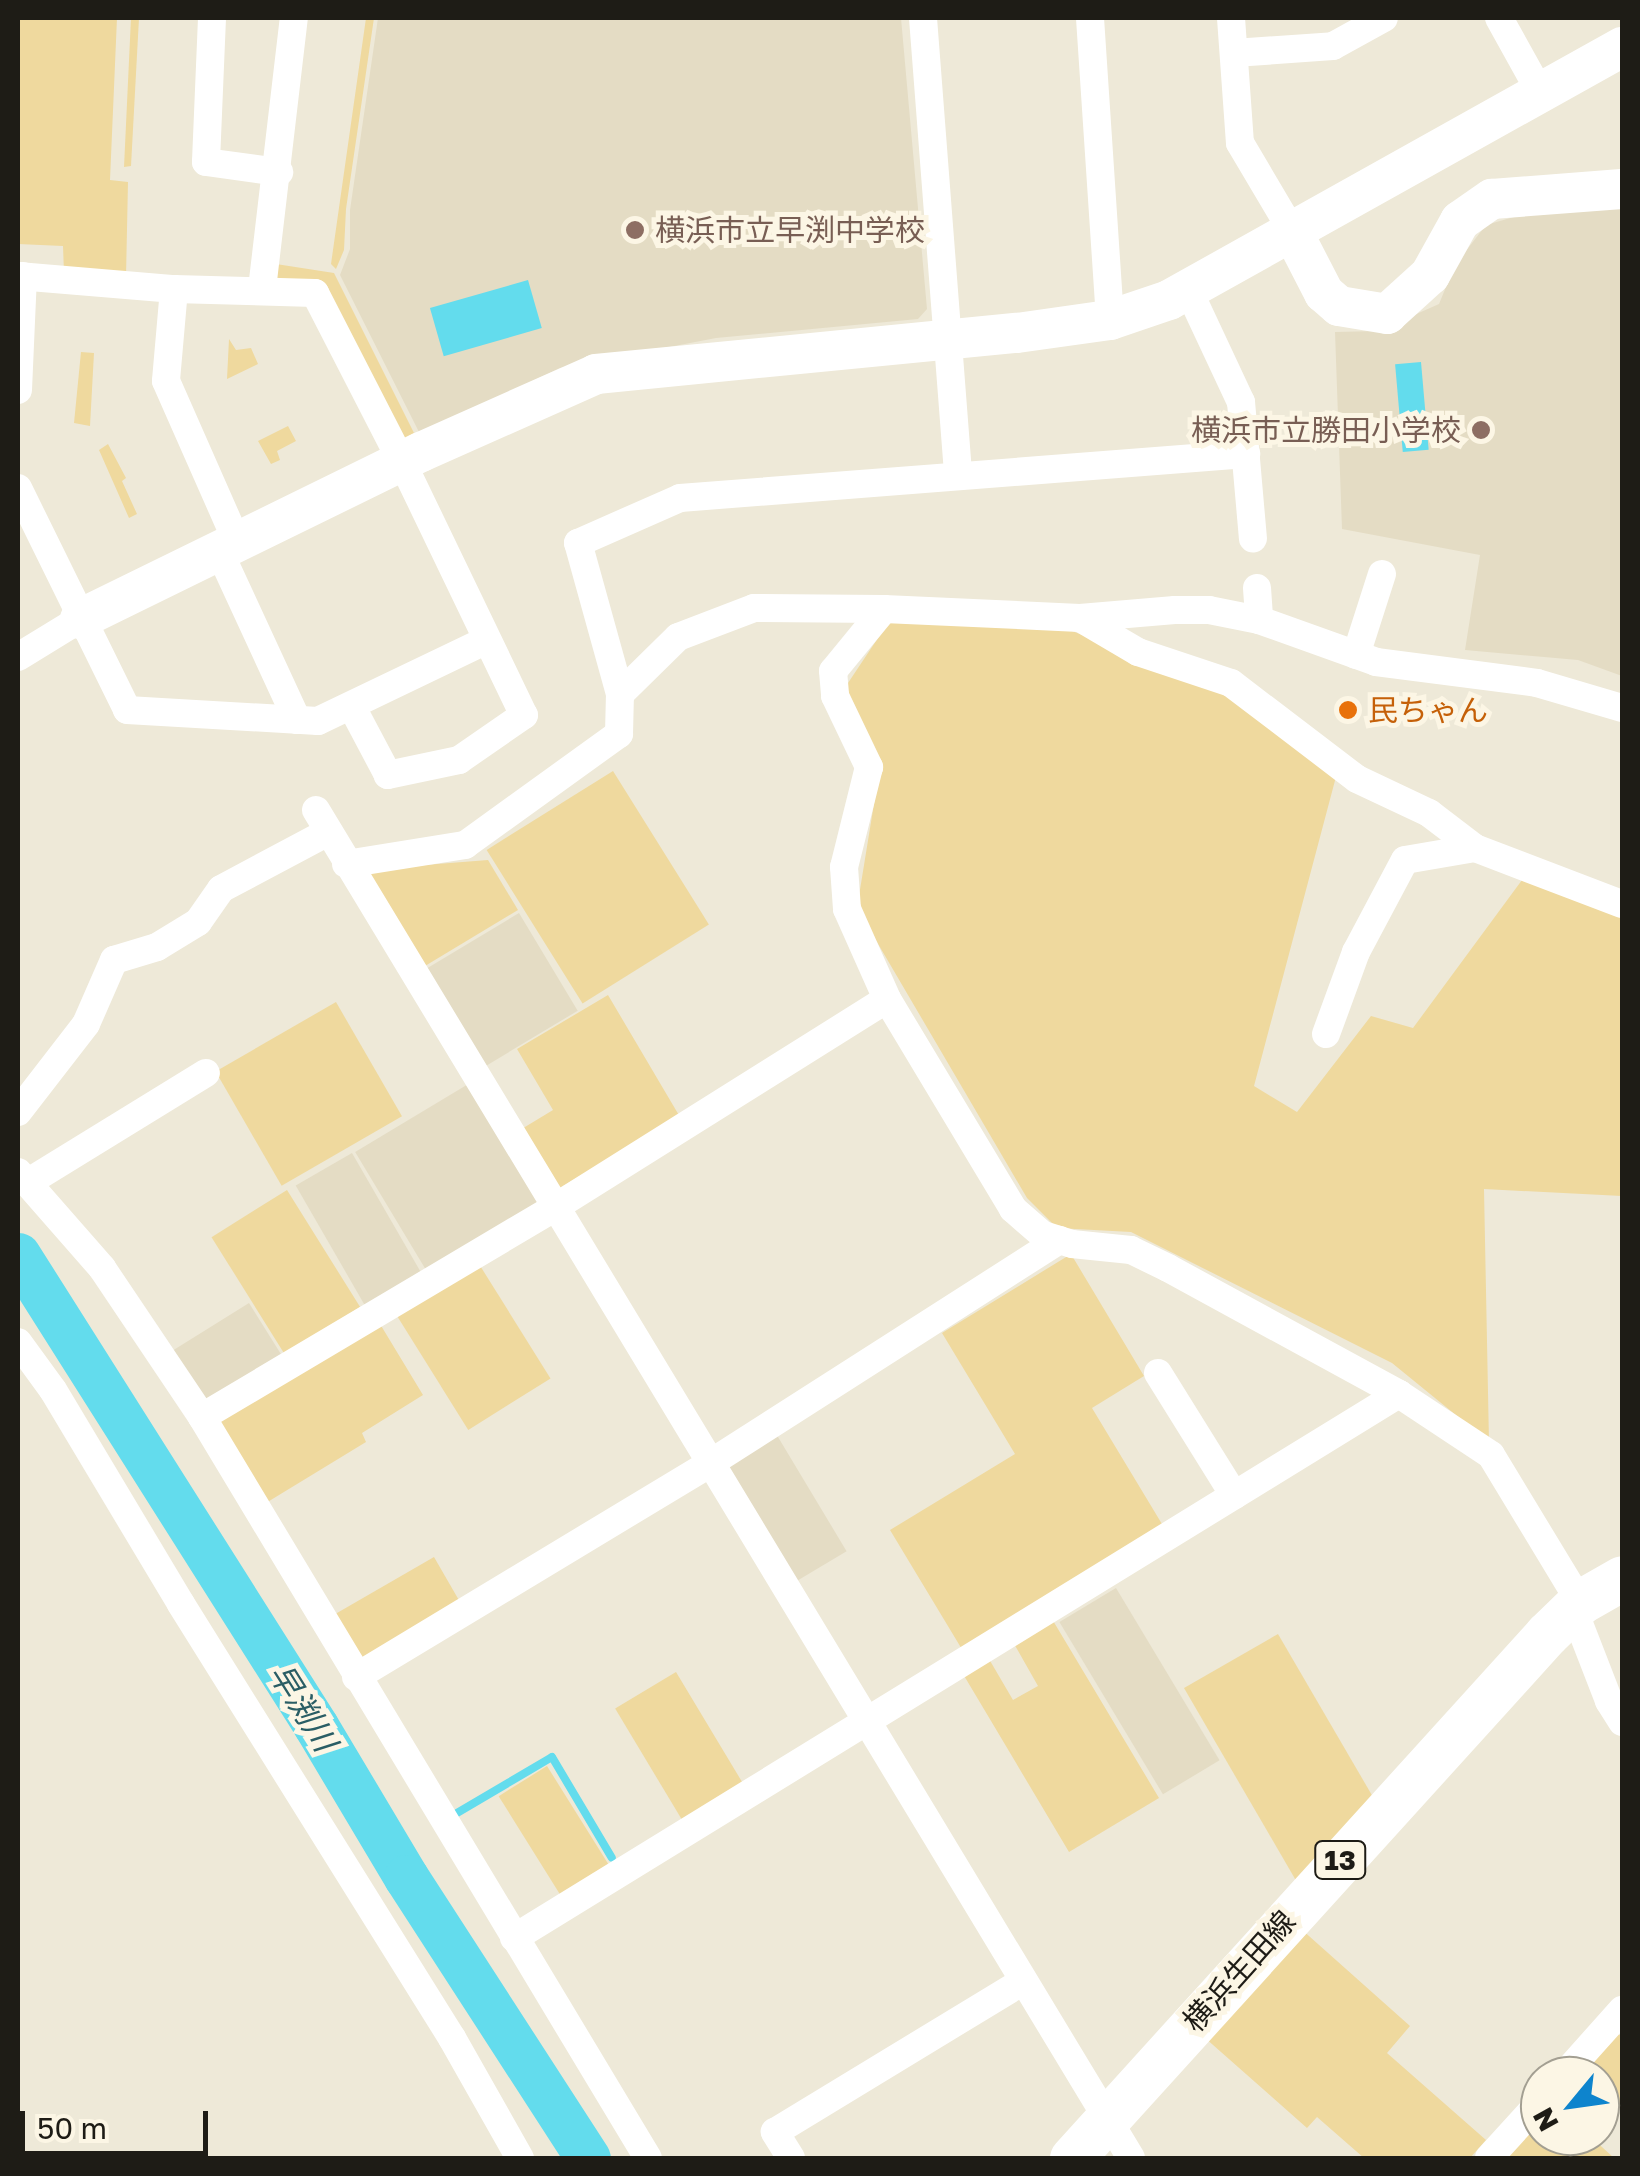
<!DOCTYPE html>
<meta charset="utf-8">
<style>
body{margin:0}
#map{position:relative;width:1640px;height:2176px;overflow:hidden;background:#eee9d8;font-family:"Golos Text","Noto Sans JP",sans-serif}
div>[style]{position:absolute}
.built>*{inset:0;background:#e4dcc4;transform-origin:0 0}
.green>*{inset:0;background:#efd99e;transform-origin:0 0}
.water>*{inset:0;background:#63dced;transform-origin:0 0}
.stream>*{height:8px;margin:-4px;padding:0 4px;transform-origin:4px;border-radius:4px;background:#63dced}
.river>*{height:45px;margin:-22.5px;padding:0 22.5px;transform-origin:22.5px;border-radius:22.5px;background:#63dced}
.street>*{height:28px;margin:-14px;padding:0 14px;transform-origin:14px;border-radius:14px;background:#fff}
.secondary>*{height:40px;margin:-20px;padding:0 20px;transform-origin:20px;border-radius:20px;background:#fff}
.primary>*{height:45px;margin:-22.5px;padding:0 22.5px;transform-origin:22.5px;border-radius:22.5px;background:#fff}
.dots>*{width:28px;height:28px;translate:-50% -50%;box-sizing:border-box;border:5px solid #fcf6e5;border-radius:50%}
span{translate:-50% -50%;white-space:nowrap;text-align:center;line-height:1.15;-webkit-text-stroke:10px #fcf6e5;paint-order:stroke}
.shield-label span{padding:2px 8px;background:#fcf6e5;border:2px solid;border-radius:8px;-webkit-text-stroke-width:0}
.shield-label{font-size:28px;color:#1e1c16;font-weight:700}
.education-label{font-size:30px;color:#785e54}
.left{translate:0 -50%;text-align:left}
.right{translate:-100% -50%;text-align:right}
.food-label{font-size:30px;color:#c56008}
.street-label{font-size:30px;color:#1e1c16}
.water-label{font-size:32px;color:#2a5e65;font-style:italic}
.frame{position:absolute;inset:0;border:20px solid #1e1c16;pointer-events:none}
.north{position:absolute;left:1520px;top:2056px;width:100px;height:100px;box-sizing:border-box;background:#fcf6e5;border:2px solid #a39f92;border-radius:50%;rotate:241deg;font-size:28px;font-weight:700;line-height:40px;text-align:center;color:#1e1c16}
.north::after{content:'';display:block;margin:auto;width:35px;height:45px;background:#0e84cd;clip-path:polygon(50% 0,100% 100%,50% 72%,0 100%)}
.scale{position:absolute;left:20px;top:2111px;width:188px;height:45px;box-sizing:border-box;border:5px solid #1e1c16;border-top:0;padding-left:12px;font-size:30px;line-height:35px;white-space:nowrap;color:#1e1c16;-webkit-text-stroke:8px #fcf6e5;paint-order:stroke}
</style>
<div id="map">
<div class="built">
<i style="clip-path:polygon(378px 18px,901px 18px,927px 309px,918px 319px,716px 338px,560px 368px,420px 434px,340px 275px,350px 249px,350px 210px)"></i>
<i style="clip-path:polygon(1622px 204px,1622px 676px,1578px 660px,1465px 650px,1480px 555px,1342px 529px,1335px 332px,1378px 331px,1439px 304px,1455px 265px,1486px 225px,1549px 207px)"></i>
<i style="left:519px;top:913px;width:114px;height:114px;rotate:59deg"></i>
<i style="left:470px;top:1083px;width:137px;height:134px;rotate:59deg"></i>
<i style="left:352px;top:1153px;width:139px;height:65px;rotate:60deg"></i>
<i style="left:249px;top:1303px;width:64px;height:95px;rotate:58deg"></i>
<i style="left:775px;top:1432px;width:139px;height:63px;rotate:59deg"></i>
<i style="left:1116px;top:1588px;width:201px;height:66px;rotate:59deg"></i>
</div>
<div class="green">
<i style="clip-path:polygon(18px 18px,117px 18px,110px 180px,128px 182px,126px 277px,64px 273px,63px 246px,18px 244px)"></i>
<i style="clip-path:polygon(131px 18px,139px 18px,131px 166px,124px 167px)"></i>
<i style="clip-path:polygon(366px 18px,374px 18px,346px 209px,344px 250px,336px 269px,331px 264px)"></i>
<i style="clip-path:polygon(276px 264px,334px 273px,419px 443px,402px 451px,311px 289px,273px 285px)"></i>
<i style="clip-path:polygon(229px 339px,236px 350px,251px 348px,258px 364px,227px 379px)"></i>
<i style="clip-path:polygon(81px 352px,94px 353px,90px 426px,74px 423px)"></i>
<i style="clip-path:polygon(288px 426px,296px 441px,277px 451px,280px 460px,271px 464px,258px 441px)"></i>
<i style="clip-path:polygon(108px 444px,126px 478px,122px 481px,137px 514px,129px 518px,99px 450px)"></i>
<i style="clip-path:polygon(890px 620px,1072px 631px,1227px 690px,1337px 773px,1254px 1086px,1297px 1112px,1371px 1016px,1413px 1028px,1522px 880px,1622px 912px,1622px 1196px,1484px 1189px,1489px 1442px,1392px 1363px,1131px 1232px,1057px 1228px,1027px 1198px,857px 908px,879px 773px,844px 689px)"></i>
<i style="left:613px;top:771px;width:181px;height:149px;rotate:58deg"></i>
<i style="clip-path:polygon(488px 860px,518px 910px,420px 969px,361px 870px)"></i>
<i style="clip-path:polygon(608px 995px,680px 1117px,556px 1190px,520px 1130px,553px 1110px,517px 1049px)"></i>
<i style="left:336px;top:1002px;width:132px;height:139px;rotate:60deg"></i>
<i style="left:287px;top:1190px;width:138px;height:89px;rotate:58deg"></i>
<i style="clip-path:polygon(1071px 1254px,1144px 1376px,1092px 1408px,1165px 1529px,963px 1651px,890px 1530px,1015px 1454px,942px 1333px)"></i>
<i style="left:479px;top:1264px;width:135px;height:97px;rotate:58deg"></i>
<i style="clip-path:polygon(377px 1319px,423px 1395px,362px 1433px,366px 1442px,261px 1506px,210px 1421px)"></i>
<i style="left:434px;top:1557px;width:58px;height:121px;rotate:60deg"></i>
<i style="clip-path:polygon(1052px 1619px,1159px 1798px,1069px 1852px,963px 1674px,989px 1659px,1013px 1700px,1038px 1686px,1013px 1642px)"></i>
<i style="clip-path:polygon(1278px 1634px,1373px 1797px,1298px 1884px,1184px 1688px)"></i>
<i style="left:676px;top:1672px;width:135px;height:71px;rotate:59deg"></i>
<i style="left:547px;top:1766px;width:120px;height:57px;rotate:58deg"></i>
<i style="clip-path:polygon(1300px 1928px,1410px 2026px,1387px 2053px,1486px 2140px,1470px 2158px,1364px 2158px,1317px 2117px,1307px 2128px,1204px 2037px)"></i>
<i style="clip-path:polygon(1615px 2031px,1622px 2037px,1622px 2107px,1600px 2087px,1600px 2076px,1581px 2071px)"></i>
<i style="clip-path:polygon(1540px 2116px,1540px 2136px,1590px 2136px,1614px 2158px,1500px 2158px)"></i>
</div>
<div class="water">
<i style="left:528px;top:280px;width:50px;height:102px;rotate:74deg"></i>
<i style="left:1421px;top:362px;width:88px;height:26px;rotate:85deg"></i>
</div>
<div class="stream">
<i style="left:457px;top:1813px;width:110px;rotate:-30.5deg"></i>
<i style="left:552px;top:1757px;width:117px;rotate:59.3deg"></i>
</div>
<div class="river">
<i style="left:18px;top:1255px;width:557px;rotate:57.68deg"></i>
<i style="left:316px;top:1726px;width:176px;rotate:59.2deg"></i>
<i style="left:406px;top:1877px;width:335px;rotate:57.1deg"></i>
</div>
<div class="street">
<i style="left:212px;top:18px;width:144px;rotate:92.4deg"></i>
<i style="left:206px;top:162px;width:74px;rotate:7.8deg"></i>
<i style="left:923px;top:18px;width:458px;rotate:85.6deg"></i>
<i style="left:1090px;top:18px;width:303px;rotate:86.2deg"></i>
<i style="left:1231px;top:18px;width:125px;rotate:85.9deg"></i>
<i style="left:1240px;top:143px;width:102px;rotate:59.4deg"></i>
<i style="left:1499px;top:18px;width:85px;rotate:61deg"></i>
<i style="left:1234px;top:53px;width:99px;rotate:-4deg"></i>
<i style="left:1333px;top:46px;width:58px;rotate:-28.8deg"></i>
<i style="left:18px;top:276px;width:157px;rotate:4.8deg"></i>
<i style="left:174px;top:289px;width:141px;rotate:1.6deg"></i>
<i style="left:315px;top:293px;width:190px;rotate:62.8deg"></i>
<i style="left:402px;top:462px;width:281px;rotate:64.3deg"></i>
<i style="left:524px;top:715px;width:79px;rotate:145.3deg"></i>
<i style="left:459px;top:760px;width:73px;rotate:168.1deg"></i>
<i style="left:388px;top:775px;width:77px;rotate:-117.9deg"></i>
<i style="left:174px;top:289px;width:92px;rotate:95deg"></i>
<i style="left:166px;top:381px;width:178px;rotate:66.2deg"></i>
<i style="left:262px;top:289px;width:273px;rotate:-83.3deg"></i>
<i style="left:1188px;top:289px;width:125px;rotate:64.9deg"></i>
<i style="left:1241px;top:402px;width:137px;rotate:85deg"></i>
<i style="left:18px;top:390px;width:114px;rotate:-87.5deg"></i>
<i style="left:18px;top:488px;width:247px;rotate:63.8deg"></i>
<i style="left:127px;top:710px;width:191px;rotate:3.3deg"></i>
<i style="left:318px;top:721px;width:187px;rotate:-25.6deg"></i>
<i style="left:220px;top:553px;width:184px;rotate:65.2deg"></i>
<i style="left:1257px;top:588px;width:32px;rotate:86deg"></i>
<i style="left:884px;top:609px;width:80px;rotate:129.4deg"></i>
<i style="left:833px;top:671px;width:25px;rotate:85deg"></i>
<i style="left:835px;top:696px;width:79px;rotate:64.4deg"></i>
<i style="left:869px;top:767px;width:103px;rotate:104deg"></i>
<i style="left:844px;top:867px;width:42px;rotate:85.9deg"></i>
<i style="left:847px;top:909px;width:98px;rotate:66deg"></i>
<i style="left:887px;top:999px;width:245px;rotate:59deg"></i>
<i style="left:1013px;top:1209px;width:40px;rotate:41deg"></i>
<i style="left:1043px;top:1235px;width:30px;rotate:17deg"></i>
<i style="left:1072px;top:1244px;width:59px;rotate:5.8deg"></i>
<i style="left:1131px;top:1250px;width:41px;rotate:25.9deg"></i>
<i style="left:1168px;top:1268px;width:263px;rotate:28.6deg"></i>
<i style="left:1399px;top:1394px;width:110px;rotate:33.5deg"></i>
<i style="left:1491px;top:1455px;width:172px;rotate:58.8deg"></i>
<i style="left:1080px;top:618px;width:67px;rotate:30.4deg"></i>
<i style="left:1138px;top:652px;width:98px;rotate:18.4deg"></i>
<i style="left:1231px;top:683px;width:158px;rotate:37.3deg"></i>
<i style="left:1357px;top:779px;width:80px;rotate:25.3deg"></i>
<i style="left:1429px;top:813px;width:58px;rotate:37.3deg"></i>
<i style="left:1475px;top:848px;width:157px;rotate:20.9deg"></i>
<i style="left:1356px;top:655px;width:85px;rotate:-72.2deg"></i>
<i style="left:18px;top:657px;width:73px;rotate:-31.5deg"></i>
<i style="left:620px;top:694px;width:81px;rotate:-44.5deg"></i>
<i style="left:678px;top:637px;width:81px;rotate:-20.9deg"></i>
<i style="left:754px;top:608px;width:130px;rotate:0.4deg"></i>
<i style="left:884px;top:609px;width:196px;rotate:2.6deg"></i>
<i style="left:1080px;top:618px;width:95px;rotate:-4.8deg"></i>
<i style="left:1175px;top:610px;width:34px"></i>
<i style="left:1209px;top:610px;width:51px;rotate:11.3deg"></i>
<i style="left:1259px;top:620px;width:124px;rotate:19.7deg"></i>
<i style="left:1376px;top:662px;width:162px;rotate:7.4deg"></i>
<i style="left:1537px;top:683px;width:89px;rotate:16.4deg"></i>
<i style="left:316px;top:810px;width:1575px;rotate:58.84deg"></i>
<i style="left:346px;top:864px;width:121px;rotate:-9.1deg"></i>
<i style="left:465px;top:845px;width:190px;rotate:-35.8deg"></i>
<i style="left:619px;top:734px;width:40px;rotate:-88.6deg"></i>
<i style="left:620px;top:694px;width:157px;rotate:-105.5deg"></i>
<i style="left:578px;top:543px;width:111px;rotate:-23.8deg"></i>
<i style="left:680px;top:498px;width:568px;rotate:-4.45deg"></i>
<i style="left:1326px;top:1034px;width:87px;rotate:-69.9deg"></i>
<i style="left:1356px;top:952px;width:104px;rotate:-62deg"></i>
<i style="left:1405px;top:860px;width:71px;rotate:-9.7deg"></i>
<i style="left:18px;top:1112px;width:111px;rotate:-52.3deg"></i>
<i style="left:86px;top:1024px;width:70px;rotate:-66.4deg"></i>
<i style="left:114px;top:960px;width:45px;rotate:-16.8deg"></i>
<i style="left:157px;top:947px;width:48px;rotate:-31.4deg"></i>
<i style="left:198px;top:922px;width:40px;rotate:-55.1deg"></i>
<i style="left:221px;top:889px;width:121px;rotate:-28deg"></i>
<i style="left:18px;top:1172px;width:128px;rotate:48.8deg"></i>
<i style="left:102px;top:1268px;width:179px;rotate:56.1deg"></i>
<i style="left:202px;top:1417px;width:409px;rotate:-30.7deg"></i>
<i style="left:554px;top:1208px;width:393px;rotate:-32.1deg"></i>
<i style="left:27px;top:1183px;width:210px;rotate:-31.6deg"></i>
<i style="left:18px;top:1342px;width:59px;rotate:53.9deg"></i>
<i style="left:53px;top:1390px;width:249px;rotate:59.1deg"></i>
<i style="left:181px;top:1604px;width:512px;rotate:58.02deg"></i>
<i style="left:452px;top:2038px;width:138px;rotate:60.5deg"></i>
<i style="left:1158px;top:1373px;width:144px;rotate:58.1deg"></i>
<i style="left:202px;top:1417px;width:865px;rotate:58.96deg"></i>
<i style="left:1573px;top:1608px;width:100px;rotate:68.8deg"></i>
<i style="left:1609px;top:1701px;width:25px;rotate:58deg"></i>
<i style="left:356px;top:1677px;width:412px;rotate:-31.1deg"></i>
<i style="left:709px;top:1464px;width:416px;rotate:-32.6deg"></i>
<i style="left:514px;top:1938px;width:1039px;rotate:-31.58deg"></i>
<i style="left:1563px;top:2076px;width:89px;rotate:-48.2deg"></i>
<i style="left:791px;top:2158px;width:31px;rotate:-122deg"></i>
<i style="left:775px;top:2132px;width:289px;rotate:-31.3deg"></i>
<i style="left:1489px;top:2158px;width:76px;rotate:-47.7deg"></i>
</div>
<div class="secondary">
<i style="left:1292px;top:231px;width:70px;rotate:62.7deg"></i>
<i style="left:1324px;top:293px;width:20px;rotate:41deg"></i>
<i style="left:1339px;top:306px;width:49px;rotate:9.5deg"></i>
<i style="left:1387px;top:314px;width:58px;rotate:-42.2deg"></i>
<i style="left:1430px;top:275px;width:62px;rotate:-60.9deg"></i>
<i style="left:1460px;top:221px;width:39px;rotate:-35deg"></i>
<i style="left:1492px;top:199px;width:130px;rotate:-4.4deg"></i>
<i style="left:80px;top:619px;width:380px;rotate:-26.1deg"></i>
<i style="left:421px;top:452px;width:192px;rotate:-24deg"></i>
<i style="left:596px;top:374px;width:423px;rotate:-5.6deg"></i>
<i style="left:1017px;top:333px;width:94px;rotate:-8deg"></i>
<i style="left:1110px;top:320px;width:62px;rotate:-18.7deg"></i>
<i style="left:1169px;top:300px;width:519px;rotate:-29.18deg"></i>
</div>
<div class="primary">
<i style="left:1072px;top:2158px;width:707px;rotate:-47.81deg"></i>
<i style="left:1547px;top:1634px;width:46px;rotate:-44.1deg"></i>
<i style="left:1580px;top:1602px;width:48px;rotate:-29.7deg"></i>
</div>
<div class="dots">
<i style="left:635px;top:230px;background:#8d6e63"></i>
<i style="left:1481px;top:430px;background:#8d6e63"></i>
<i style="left:1348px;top:710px;background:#e8710a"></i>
</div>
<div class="shield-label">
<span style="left:1340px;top:1860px">13</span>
</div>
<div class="education-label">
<span class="left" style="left:655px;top:230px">横浜市立早渕中学校</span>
<span class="right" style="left:1461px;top:430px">横浜市立勝田小学校</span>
</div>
<div class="food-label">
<span class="left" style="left:1368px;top:710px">民ちゃん</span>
</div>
<div class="street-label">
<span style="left:1239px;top:1971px;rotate:-48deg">横浜生田線</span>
</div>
<div class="water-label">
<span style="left:303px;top:1707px;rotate:58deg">早渕川</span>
</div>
<div class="frame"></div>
<div class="north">N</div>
<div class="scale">50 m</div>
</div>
